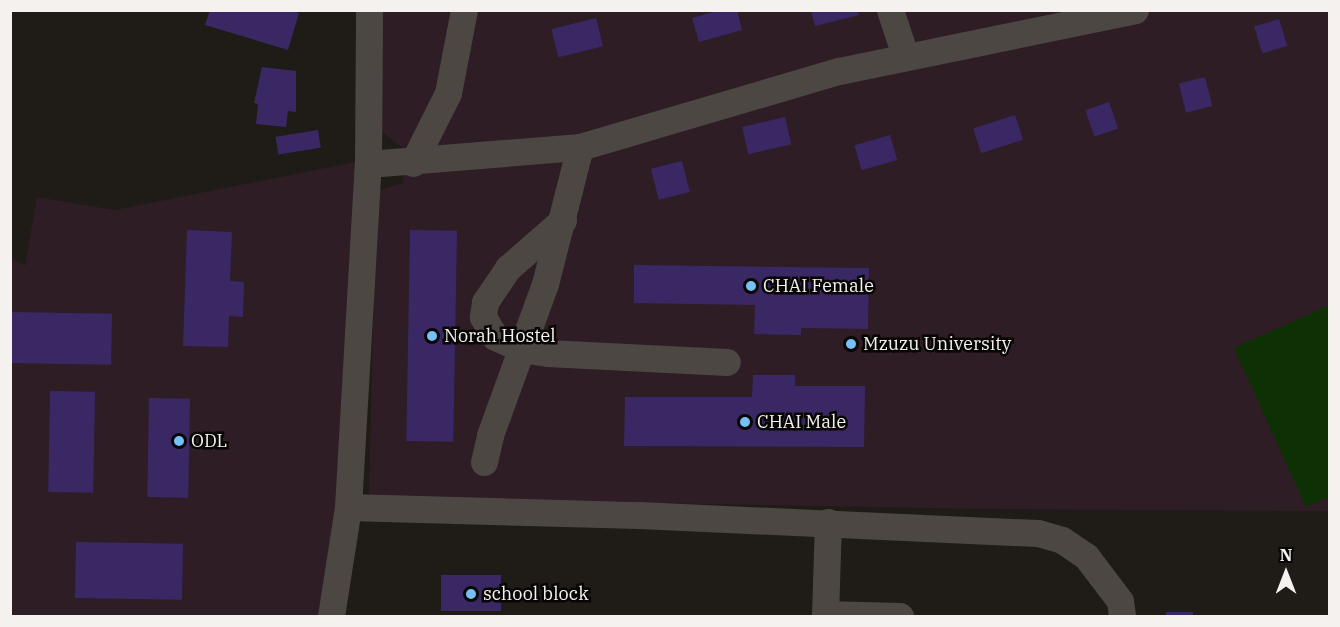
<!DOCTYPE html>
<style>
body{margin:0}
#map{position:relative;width:1340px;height:627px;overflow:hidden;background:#1f1b17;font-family:"IBM Plex Serif",serif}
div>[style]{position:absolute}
.education>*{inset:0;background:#2e1d25}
.green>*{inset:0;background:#0d3104}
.building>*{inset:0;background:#3a2865;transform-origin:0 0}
.minor>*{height:27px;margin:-13.5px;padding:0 13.5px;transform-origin:13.5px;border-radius:13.5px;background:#4c4743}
.dots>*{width:16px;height:16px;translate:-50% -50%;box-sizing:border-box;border:3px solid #080605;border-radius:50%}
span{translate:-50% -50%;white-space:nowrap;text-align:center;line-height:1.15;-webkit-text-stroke:5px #080605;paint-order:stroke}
.poi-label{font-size:18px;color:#f4f1ee}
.left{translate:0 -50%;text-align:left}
.frame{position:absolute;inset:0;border:12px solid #f4f1ee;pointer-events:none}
.north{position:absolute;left:1256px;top:543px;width:60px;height:60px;-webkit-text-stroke:4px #080605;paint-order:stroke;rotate:0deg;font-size:16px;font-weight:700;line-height:24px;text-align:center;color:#f4f1ee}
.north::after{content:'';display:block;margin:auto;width:21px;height:27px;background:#f4f1ee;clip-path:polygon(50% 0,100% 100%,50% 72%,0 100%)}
</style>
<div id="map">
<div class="education">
<i style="clip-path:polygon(382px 11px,1329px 11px,1329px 511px,981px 509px,369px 498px,376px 191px,403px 183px,404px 149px,379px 130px)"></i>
<i style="clip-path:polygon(360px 161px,340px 616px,11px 616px,10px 257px,25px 266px,37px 197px,115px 210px)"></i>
</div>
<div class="green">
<i style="clip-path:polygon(1329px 305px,1329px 497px,1306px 507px,1234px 348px)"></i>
</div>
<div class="building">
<i style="clip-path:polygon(210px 10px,289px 10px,299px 13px,288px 50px,205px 25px)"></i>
<i style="clip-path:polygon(721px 10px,737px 10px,742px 30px,699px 42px,692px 18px)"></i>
<i style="clip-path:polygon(811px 10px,857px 10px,859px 15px,815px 26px)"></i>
<i style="left:596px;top:18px;width:29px;height:46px;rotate:76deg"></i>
<i style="left:1279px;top:19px;width:28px;height:26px;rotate:73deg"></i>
<i style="clip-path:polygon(262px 67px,296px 71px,296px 112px,288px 111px,286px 127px,256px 124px,258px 104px,254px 103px)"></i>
<i style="left:1205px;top:77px;width:30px;height:27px;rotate:76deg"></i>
<i style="left:1109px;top:102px;width:28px;height:25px;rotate:71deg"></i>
<i style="left:1015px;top:115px;width:26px;height:44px;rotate:72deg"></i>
<i style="left:785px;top:117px;width:28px;height:44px;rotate:77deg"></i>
<i style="left:318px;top:130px;width:18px;height:43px;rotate:81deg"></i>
<i style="left:890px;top:135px;width:26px;height:37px;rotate:74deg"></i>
<i style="left:682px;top:161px;width:32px;height:32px;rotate:76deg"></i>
<i style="clip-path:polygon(187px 230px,232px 232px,230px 281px,244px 282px,243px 317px,229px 316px,228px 347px,183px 346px)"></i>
<i style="left:410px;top:230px;width:47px;height:211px;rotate:1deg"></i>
<i style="clip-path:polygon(634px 265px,869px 268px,868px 329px,801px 328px,801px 335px,754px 334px,755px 305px,634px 303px)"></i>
<i style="left:10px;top:312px;width:102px;height:51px;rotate:1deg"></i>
<i style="clip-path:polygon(753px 375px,795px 375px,795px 386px,865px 386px,864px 447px,624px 446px,625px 397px,752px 397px)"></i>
<i style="left:50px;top:391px;width:45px;height:101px;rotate:1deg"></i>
<i style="left:149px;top:398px;width:41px;height:99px;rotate:1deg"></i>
<i style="left:76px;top:542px;width:107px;height:56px;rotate:1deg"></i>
<i style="left:501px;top:575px;width:36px;height:60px;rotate:90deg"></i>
<i style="left:1166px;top:612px;width:27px;height:4px"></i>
</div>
<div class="minor">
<i style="left:890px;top:10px;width:47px;rotate:71.6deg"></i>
<i style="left:413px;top:163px;width:78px;rotate:-63.4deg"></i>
<i style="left:448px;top:93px;width:85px;rotate:-79.1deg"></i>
<i style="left:368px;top:164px;width:213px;rotate:-4.6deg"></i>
<i style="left:580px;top:147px;width:270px;rotate:-16.4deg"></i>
<i style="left:839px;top:71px;width:302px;rotate:-11.6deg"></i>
<i style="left:563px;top:220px;width:73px;rotate:138.9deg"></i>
<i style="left:508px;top:268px;width:41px;rotate:124.1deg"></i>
<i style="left:485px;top:302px;width:15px;rotate:98deg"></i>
<i style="left:483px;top:317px;width:23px;rotate:59deg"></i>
<i style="left:495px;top:337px;width:30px;rotate:24deg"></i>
<i style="left:522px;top:349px;width:25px;rotate:9deg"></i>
<i style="left:547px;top:353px;width:180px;rotate:2.9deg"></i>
<i style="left:484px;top:462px;width:28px;rotate:-77deg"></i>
<i style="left:490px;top:435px;width:161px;rotate:-70deg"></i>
<i style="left:545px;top:284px;width:141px;rotate:-75.7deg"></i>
<i style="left:348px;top:507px;width:291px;rotate:1.6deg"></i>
<i style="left:639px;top:515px;width:399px;rotate:2.6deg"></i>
<i style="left:1038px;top:533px;width:25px;rotate:16deg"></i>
<i style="left:1062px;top:540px;width:29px;rotate:34deg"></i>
<i style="left:1086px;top:556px;width:56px;rotate:52.9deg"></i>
<i style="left:1120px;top:601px;width:15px;rotate:82deg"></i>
<i style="left:825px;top:614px;width:75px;rotate:1.5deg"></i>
<i style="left:331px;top:616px;width:110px;rotate:-81.1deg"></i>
<i style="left:348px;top:507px;width:344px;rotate:-86.7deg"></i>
<i style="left:368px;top:164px;width:154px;rotate:-89.6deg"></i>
<i style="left:825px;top:616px;width:94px;rotate:-88.2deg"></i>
</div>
<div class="dots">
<i style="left:751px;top:286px;background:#75c0f6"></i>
<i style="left:432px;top:336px;background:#75c0f6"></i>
<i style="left:851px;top:344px;background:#75c0f6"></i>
<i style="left:745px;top:422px;background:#75c0f6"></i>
<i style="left:179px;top:441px;background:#75c0f6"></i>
<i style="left:471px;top:594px;background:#75c0f6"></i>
</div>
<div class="poi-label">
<span class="left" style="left:763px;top:286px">CHAI Female</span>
<span class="left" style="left:444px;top:336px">Norah Hostel</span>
<span class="left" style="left:863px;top:344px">Mzuzu University</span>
<span class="left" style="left:757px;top:422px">CHAI Male</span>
<span class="left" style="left:191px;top:441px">ODL</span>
<span class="left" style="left:483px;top:594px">school block</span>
</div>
<div class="frame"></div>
<div class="north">N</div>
</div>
